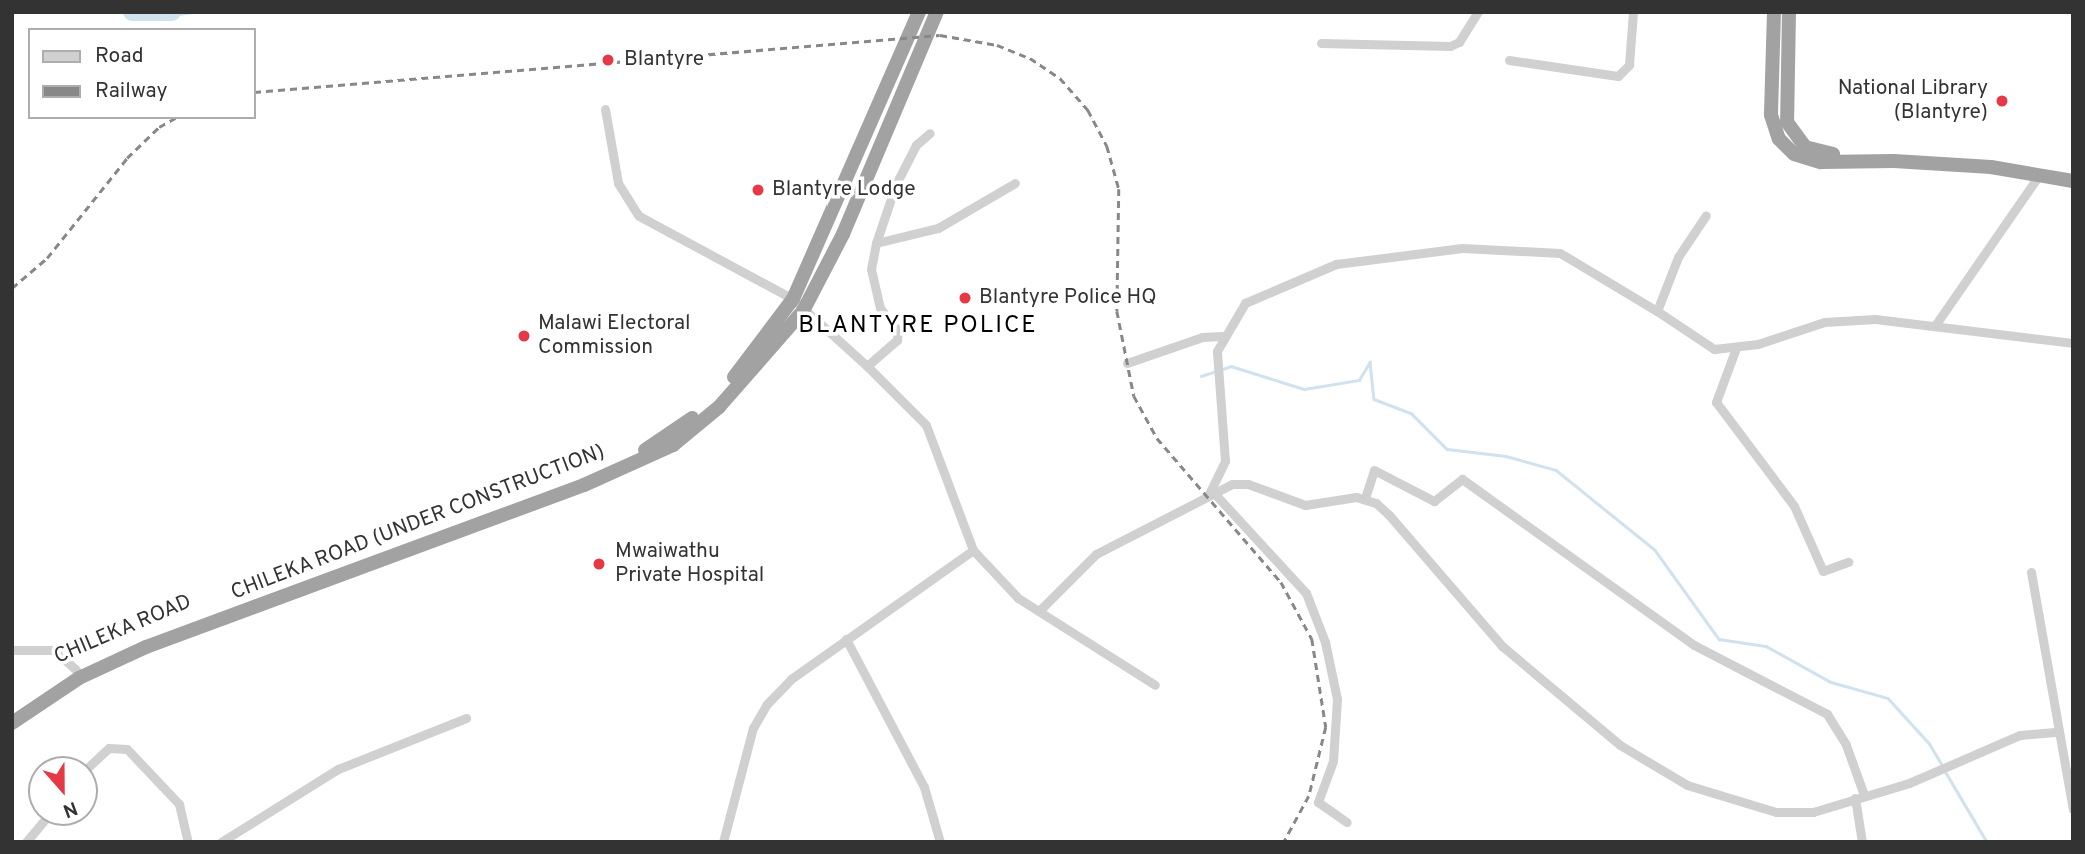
<!DOCTYPE html>
<style>
body{margin:0}
#map{position:relative;width:2085px;height:854px;overflow:hidden;background:#fff;font-family:Overpass,sans-serif}
div>[style]{position:absolute}
.stream>*{height:2.5px;margin:-1.25px;padding:0 1.25px;transform-origin:1.25px;border-radius:1.25px;background:#cfe2ee}
.river>*{height:18px;margin:-9px;padding:0 9px;transform-origin:9px;border-radius:9px;background:#cfe2ee}
.minor>*{height:9px;margin:-4.5px;padding:0 4.5px;transform-origin:4.5px;border-radius:4.5px;background:#d0d0d0}
.trunk>*{height:14px;margin:-7px;padding:0 7px;transform-origin:7px;border-radius:7px;background:#a2a2a2}
.rail>*{height:2.5px;margin-top:-1.25px;transform-origin:0;background:repeating-linear-gradient(90deg,#888 0 7px,transparent 0 12px)}
.dots>*{width:19px;height:19px;translate:-50% -50%;box-sizing:border-box;border:4px solid #fff;border-radius:50%}
span{translate:-50% -50%;white-space:nowrap;text-align:center;line-height:1.15;-webkit-text-stroke:7px #fff;paint-order:stroke}
.poi-label{font-size:21px;color:#333}
.left{translate:0 -50%;text-align:left}
.right{translate:-100% -50%;text-align:right}
.street-label{font-size:21px;color:#333}
.quarter-label{font-size:24px;color:#000;letter-spacing:2px}
.frame{position:absolute;inset:0;border:14px solid #333;pointer-events:none}
.legend{position:absolute;left:28px;top:28px;width:228px;height:91px;box-sizing:border-box;background:#fff;border:2px solid #adadad;margin:0;padding:9px 12px;list-style:none;font-size:21px;color:#333}
.legend li{display:flex;align-items:center;gap:14px;height:35px}
.legend b{width:35px;border:2px solid #adadad}
.north{position:absolute;left:28px;top:756px;width:70px;height:70px;box-sizing:border-box;background:#fff;border:2px solid #adadad;border-radius:50%;rotate:159deg;font-size:19px;font-weight:700;line-height:28px;text-align:center;color:#333}
.north::after{content:'';display:block;margin:auto;width:24px;height:32px;background:#e63946;clip-path:polygon(50% 0,100% 100%,50% 72%,0 100%)}
</style>
<div id="map">
<div class="stream">
<i style="left:120px;top:12px;width:43px;rotate:5.3deg"></i>
<i style="left:163px;top:16px;width:29px;rotate:-8deg"></i>
<i style="left:1201px;top:376px;width:32px;rotate:-18deg"></i>
<i style="left:1231px;top:366px;width:77px;rotate:17.5deg"></i>
<i style="left:1304px;top:389px;width:56px;rotate:-9.3deg"></i>
<i style="left:1359px;top:380px;width:21px;rotate:-59deg"></i>
<i style="left:1370px;top:362px;width:37px;rotate:84deg"></i>
<i style="left:1374px;top:399px;width:40px;rotate:21deg"></i>
<i style="left:1411px;top:413px;width:51px;rotate:45deg"></i>
<i style="left:1447px;top:449px;width:59px;rotate:6.8deg"></i>
<i style="left:1506px;top:456px;width:52px;rotate:15.6deg"></i>
<i style="left:1556px;top:470px;width:127px;rotate:38.9deg"></i>
<i style="left:1655px;top:550px;width:110px;rotate:54.3deg"></i>
<i style="left:1719px;top:639px;width:48px;rotate:8.5deg"></i>
<i style="left:1766px;top:646px;width:74px;rotate:29deg"></i>
<i style="left:1831px;top:682px;width:59px;rotate:15.7deg"></i>
<i style="left:1888px;top:698px;width:61px;rotate:47.7deg"></i>
<i style="left:1929px;top:743px;width:27px;rotate:59deg"></i>
<i style="left:1945px;top:771px;width:82px;rotate:59.4deg"></i>
</div>
<div class="river">
<i style="left:132px;top:12px;width:40px"></i>
</div>
<div class="minor">
<i style="left:1321px;top:43px;width:129px;rotate:1.3deg"></i>
<i style="left:1450px;top:46px;width:10px;rotate:-24deg"></i>
<i style="left:1459px;top:42px;width:36px;rotate:-58deg"></i>
<i style="left:1509px;top:60px;width:110px;rotate:8.4deg"></i>
<i style="left:1618px;top:76px;width:16px;rotate:-45deg"></i>
<i style="left:1629px;top:65px;width:53px;rotate:-85.7deg"></i>
<i style="left:605px;top:109px;width:75px;rotate:80deg"></i>
<i style="left:618px;top:183px;width:39px;rotate:58deg"></i>
<i style="left:639px;top:216px;width:175px;rotate:28.3deg"></i>
<i style="left:793px;top:299px;width:100px;rotate:42.2deg"></i>
<i style="left:867px;top:366px;width:83px;rotate:45deg"></i>
<i style="left:926px;top:425px;width:134px;rotate:69.4deg"></i>
<i style="left:973px;top:550px;width:66px;rotate:46.8deg"></i>
<i style="left:1018px;top:598px;width:162px;rotate:32.4deg"></i>
<i style="left:876px;top:243px;width:64px;rotate:-13.6deg"></i>
<i style="left:938px;top:228px;width:89px;rotate:-30.3deg"></i>
<i style="left:1657px;top:311px;width:69px;rotate:33.7deg"></i>
<i style="left:1714px;top:349px;width:44px;rotate:-6.5deg"></i>
<i style="left:1758px;top:344px;width:70px;rotate:-18.4deg"></i>
<i style="left:1824px;top:322px;width:51px;rotate:-3.4deg"></i>
<i style="left:1875px;top:319px;width:199px;rotate:6.9deg"></i>
<i style="left:1936px;top:324px;width:183px;rotate:-55.3deg"></i>
<i style="left:1736px;top:348px;width:58px;rotate:110.3deg"></i>
<i style="left:1716px;top:402px;width:130px;rotate:53.1deg"></i>
<i style="left:1794px;top:506px;width:71px;rotate:66deg"></i>
<i style="left:1823px;top:571px;width:27px;rotate:-20deg"></i>
<i style="left:1127px;top:363px;width:79px;rotate:-19.1deg"></i>
<i style="left:1202px;top:337px;width:20px;rotate:-3deg"></i>
<i style="left:867px;top:366px;width:40px;rotate:-41deg"></i>
<i style="left:897px;top:340px;width:9px;rotate:-84deg"></i>
<i style="left:898px;top:331px;width:29px;rotate:-128deg"></i>
<i style="left:880px;top:308px;width:40px;rotate:-103deg"></i>
<i style="left:871px;top:269px;width:26px;rotate:-79deg"></i>
<i style="left:876px;top:243px;width:62px;rotate:-71.3deg"></i>
<i style="left:896px;top:184px;width:44px;rotate:-62.9deg"></i>
<i style="left:916px;top:145px;width:18px;rotate:-41deg"></i>
<i style="left:1214px;top:493px;width:136px;rotate:47.4deg"></i>
<i style="left:1306px;top:593px;width:53px;rotate:68.8deg"></i>
<i style="left:1325px;top:642px;width:58px;rotate:78.1deg"></i>
<i style="left:1337px;top:699px;width:62px;rotate:93.7deg"></i>
<i style="left:1333px;top:761px;width:44px;rotate:110.1deg"></i>
<i style="left:1318px;top:802px;width:35px;rotate:35deg"></i>
<i style="left:1208px;top:496px;width:39px;rotate:-64deg"></i>
<i style="left:1225px;top:461px;width:110px;rotate:-94.2deg"></i>
<i style="left:1217px;top:351px;width:56px;rotate:-59.7deg"></i>
<i style="left:1245px;top:303px;width:99px;rotate:-23.2deg"></i>
<i style="left:1336px;top:264px;width:127px;rotate:-7.2deg"></i>
<i style="left:1462px;top:248px;width:98px;rotate:2.9deg"></i>
<i style="left:1560px;top:253px;width:113px;rotate:30.9deg"></i>
<i style="left:1657px;top:311px;width:58px;rotate:-68.7deg"></i>
<i style="left:1678px;top:257px;width:50px;rotate:-56.3deg"></i>
<i style="left:1365px;top:498px;width:29px;rotate:-72deg"></i>
<i style="left:1374px;top:470px;width:68px;rotate:27.3deg"></i>
<i style="left:1434px;top:501px;width:36px;rotate:-38deg"></i>
<i style="left:1462px;top:479px;width:285px;rotate:35.6deg"></i>
<i style="left:1694px;top:645px;width:150px;rotate:27.4deg"></i>
<i style="left:1827px;top:714px;width:36px;rotate:58deg"></i>
<i style="left:1846px;top:745px;width:53px;rotate:70.2deg"></i>
<i style="left:2031px;top:572px;width:241px;rotate:80deg"></i>
<i style="left:1040px;top:610px;width:79px;rotate:-45deg"></i>
<i style="left:1096px;top:554px;width:153px;rotate:-27.2deg"></i>
<i style="left:1232px;top:484px;width:16px"></i>
<i style="left:1248px;top:484px;width:61px;rotate:20.2deg"></i>
<i style="left:1305px;top:505px;width:52px;rotate:-8.9deg"></i>
<i style="left:1356px;top:497px;width:21px;rotate:17deg"></i>
<i style="left:1376px;top:503px;width:18px;rotate:43deg"></i>
<i style="left:1389px;top:515px;width:173px;rotate:49.2deg"></i>
<i style="left:1502px;top:646px;width:154px;rotate:40deg"></i>
<i style="left:1620px;top:745px;width:78px;rotate:30.8deg"></i>
<i style="left:1687px;top:785px;width:93px;rotate:16.9deg"></i>
<i style="left:1776px;top:812px;width:37px"></i>
<i style="left:1813px;top:812px;width:100px;rotate:-16.8deg"></i>
<i style="left:1909px;top:783px;width:121px;rotate:-23.4deg"></i>
<i style="left:2020px;top:735px;width:38px;rotate:-5deg"></i>
<i style="left:846px;top:639px;width:167px;rotate:62.2deg"></i>
<i style="left:924px;top:787px;width:57px;rotate:73.8deg"></i>
<i style="left:12px;top:650px;width:42px"></i>
<i style="left:54px;top:650px;width:30px;rotate:42deg"></i>
<i style="left:84px;top:771px;width:34px;rotate:-43deg"></i>
<i style="left:109px;top:748px;width:18px;rotate:3deg"></i>
<i style="left:127px;top:749px;width:76px;rotate:46.6deg"></i>
<i style="left:179px;top:804px;width:39px;rotate:77deg"></i>
<i style="left:1855px;top:798px;width:45px;rotate:81deg"></i>
<i style="left:26px;top:842px;width:39px;rotate:-50deg"></i>
<i style="left:221px;top:842px;width:138px;rotate:-32deg"></i>
<i style="left:338px;top:769px;width:138px;rotate:-21.7deg"></i>
<i style="left:723px;top:842px;width:118px;rotate:-75.3deg"></i>
<i style="left:753px;top:728px;width:28px;rotate:-60deg"></i>
<i style="left:767px;top:704px;width:35px;rotate:-46deg"></i>
<i style="left:791px;top:679px;width:223px;rotate:-35.3deg"></i>
</div>
<div class="trunk">
<i style="left:1774px;top:12px;width:103px;rotate:91.7deg"></i>
<i style="left:1771px;top:115px;width:25px;rotate:72deg"></i>
<i style="left:1779px;top:139px;width:21px;rotate:45deg"></i>
<i style="left:1794px;top:154px;width:28px;rotate:17deg"></i>
<i style="left:1821px;top:162px;width:73px;rotate:-0.8deg"></i>
<i style="left:1894px;top:161px;width:97px;rotate:3.5deg"></i>
<i style="left:1991px;top:167px;width:83px;rotate:9.7deg"></i>
<i style="left:1789px;top:12px;width:110px;rotate:91deg"></i>
<i style="left:1787px;top:122px;width:31px;rotate:54deg"></i>
<i style="left:1805px;top:147px;width:29px;rotate:14deg"></i>
<i style="left:734px;top:377px;width:98px;rotate:-52.9deg"></i>
<i style="left:793px;top:299px;width:313px;rotate:-66.3deg"></i>
<i style="left:645px;top:450px;width:57px;rotate:-34.2deg"></i>
<i style="left:12px;top:723px;width:81px;rotate:-33.9deg"></i>
<i style="left:79px;top:678px;width:74px;rotate:-24.8deg"></i>
<i style="left:146px;top:647px;width:467px;rotate:-20.3deg"></i>
<i style="left:584px;top:485px;width:98px;rotate:-24.2deg"></i>
<i style="left:673px;top:445px;width:60px;rotate:-39.6deg"></i>
<i style="left:719px;top:407px;width:128px;rotate:-48.8deg"></i>
<i style="left:803px;top:311px;width:87px;rotate:-62.5deg"></i>
<i style="left:843px;top:234px;width:241px;rotate:-67.1deg"></i>
</div>
<div class="rail">
<i style="left:254px;top:92px;width:688px;rotate:-4.75deg"></i>
<i style="left:940px;top:35px;width:58px;rotate:10deg"></i>
<i style="left:997px;top:45px;width:35px;rotate:22deg"></i>
<i style="left:1030px;top:58px;width:36px;rotate:34deg"></i>
<i style="left:1060px;top:78px;width:43px;rotate:48.8deg"></i>
<i style="left:1088px;top:110px;width:41px;rotate:62.2deg"></i>
<i style="left:1107px;top:146px;width:45px;rotate:74.4deg"></i>
<i style="left:1119px;top:189px;width:122px;rotate:90.9deg"></i>
<i style="left:1117px;top:311px;width:87px;rotate:78.7deg"></i>
<i style="left:1134px;top:396px;width:48px;rotate:61.3deg"></i>
<i style="left:1157px;top:438px;width:190px;rotate:49.3deg"></i>
<i style="left:1281px;top:582px;width:65px;rotate:61.5deg"></i>
<i style="left:1312px;top:639px;width:89px;rotate:81deg"></i>
<i style="left:1326px;top:727px;width:71px;rotate:103.8deg"></i>
<i style="left:1309px;top:796px;width:52px;rotate:118.5deg"></i>
<i style="left:12px;top:288px;width:46px;rotate:-40.6deg"></i>
<i style="left:47px;top:258px;width:128px;rotate:-51.3deg"></i>
<i style="left:127px;top:158px;width:45px;rotate:-44.1deg"></i>
<i style="left:159px;top:127px;width:21px;rotate:-29deg"></i>
</div>
<div class="dots">
<i style="left:608px;top:60px;background:#e63946"></i>
<i style="left:2002px;top:101px;background:#e63946"></i>
<i style="left:758px;top:190px;background:#e63946"></i>
<i style="left:965px;top:298px;background:#e63946"></i>
<i style="left:524px;top:336px;background:#e63946"></i>
<i style="left:599px;top:564px;background:#e63946"></i>
</div>
<div class="poi-label">
<span class="left" style="left:624px;top:60px">Blantyre</span>
<span class="right" style="left:1988px;top:101px">National Library<br>(Blantyre)</span>
<span class="left" style="left:772px;top:190px">Blantyre Lodge</span>
<span class="left" style="left:979px;top:298px">Blantyre Police HQ</span>
<span class="left" style="left:538px;top:336px">Malawi Electoral<br>Commission</span>
<span class="left" style="left:615px;top:564px">Mwaiwathu<br>Private Hospital</span>
</div>
<div class="street-label">
<span style="left:418px;top:523px;rotate:-21deg">CHILEKA ROAD (UNDER CONSTRUCTION)</span>
<span style="left:123px;top:630px;rotate:-23deg">CHILEKA ROAD</span>
</div>
<div class="quarter-label">
<span style="left:918px;top:327px">BLANTYRE POLICE</span>
</div>
<div class="frame"></div>
<ul class="legend">
<li><b style="height:9px;background:#d0d0d0"></b>Road</li>
<li><b style="height:9px;background:#888"></b>Railway</li>
</ul>
<div class="north">N</div>
</div>
